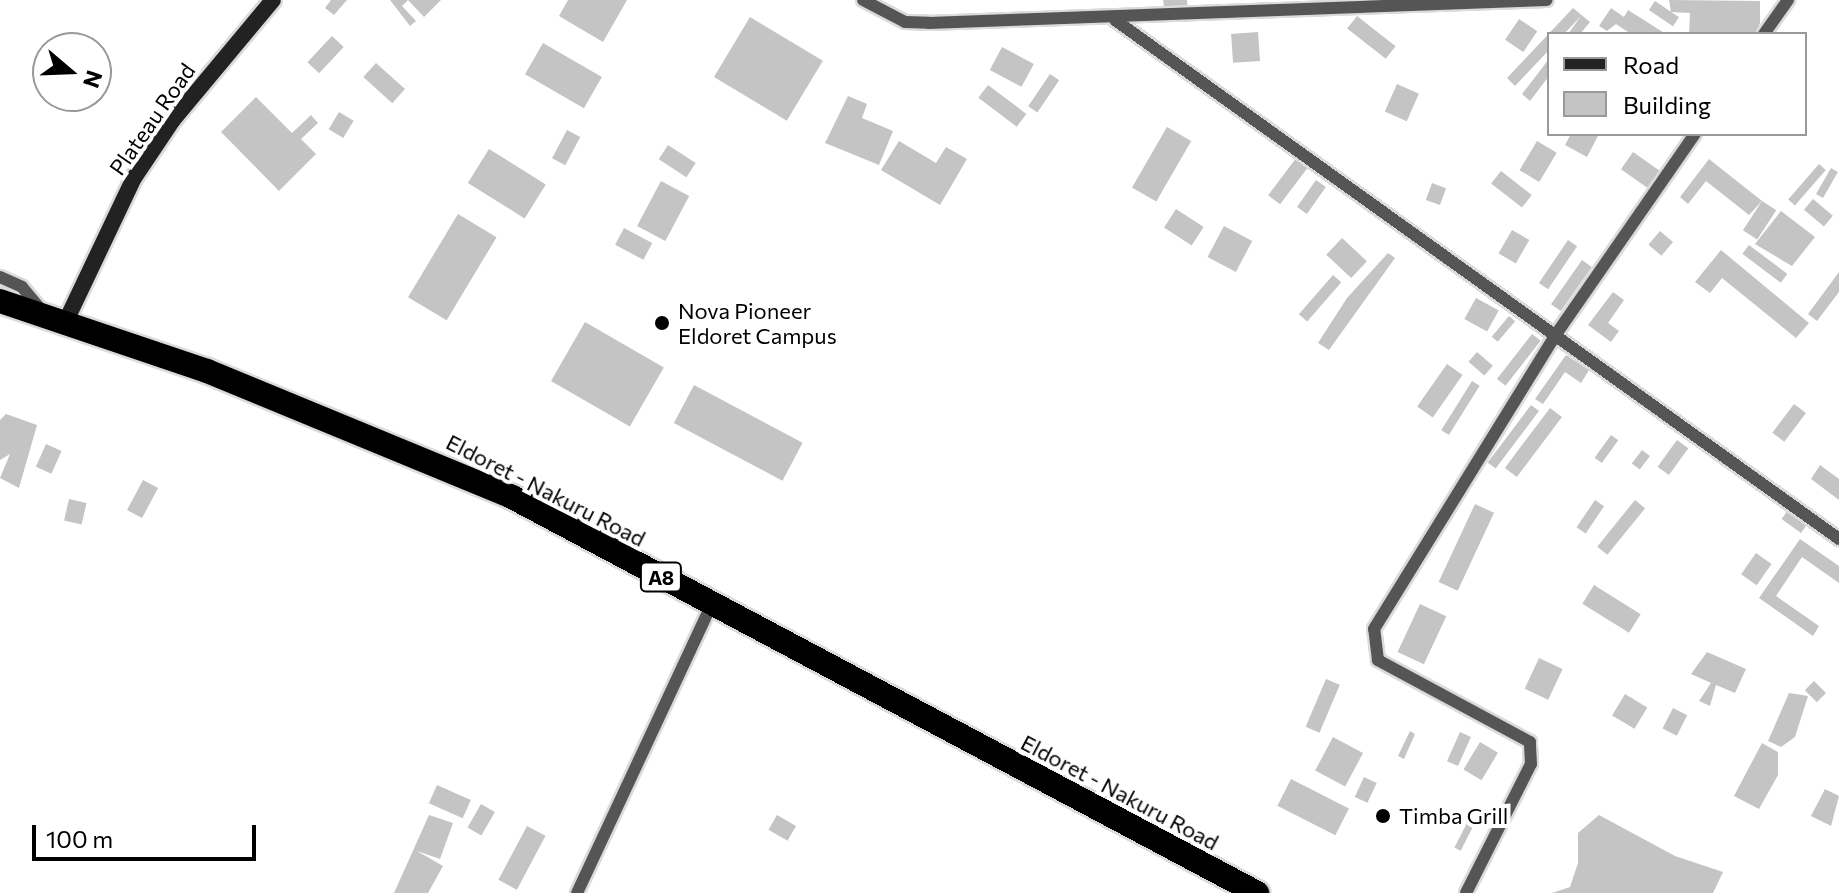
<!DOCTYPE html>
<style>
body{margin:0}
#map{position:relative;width:1839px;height:893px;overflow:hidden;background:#fff;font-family:Commissioner,sans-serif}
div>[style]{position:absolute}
.building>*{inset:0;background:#c4c4c4;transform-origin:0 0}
.roads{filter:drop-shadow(2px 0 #dbdbdb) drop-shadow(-2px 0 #dbdbdb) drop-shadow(0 2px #dbdbdb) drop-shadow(0 -2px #dbdbdb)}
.street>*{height:12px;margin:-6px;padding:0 6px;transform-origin:6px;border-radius:6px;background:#555}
.secondary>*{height:16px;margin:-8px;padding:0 8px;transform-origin:8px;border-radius:8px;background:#222}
.highway>*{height:24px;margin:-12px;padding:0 12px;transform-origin:12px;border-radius:12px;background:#000}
.dots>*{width:22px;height:22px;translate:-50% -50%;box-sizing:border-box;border:4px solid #fff;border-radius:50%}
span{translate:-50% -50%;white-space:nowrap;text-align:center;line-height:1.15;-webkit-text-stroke:8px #fff;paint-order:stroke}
.shield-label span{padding:2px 6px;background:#fff;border:2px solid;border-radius:6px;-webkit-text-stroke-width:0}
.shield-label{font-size:20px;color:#000;font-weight:700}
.street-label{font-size:22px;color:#000}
.poi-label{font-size:22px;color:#000}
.left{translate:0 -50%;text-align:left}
.legend{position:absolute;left:1547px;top:32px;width:260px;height:104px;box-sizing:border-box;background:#fff;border:2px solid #999;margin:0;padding:10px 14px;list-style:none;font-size:24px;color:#000}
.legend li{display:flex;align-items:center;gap:16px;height:40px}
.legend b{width:40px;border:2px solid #999}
.north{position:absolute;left:32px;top:32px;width:80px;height:80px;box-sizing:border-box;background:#fff;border:2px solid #999;border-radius:50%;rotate:109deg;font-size:22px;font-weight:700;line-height:32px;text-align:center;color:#000}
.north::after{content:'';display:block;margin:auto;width:28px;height:36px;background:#000;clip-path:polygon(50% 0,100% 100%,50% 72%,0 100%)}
.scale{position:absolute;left:32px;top:825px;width:224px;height:36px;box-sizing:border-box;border:4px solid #000;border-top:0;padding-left:10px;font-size:24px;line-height:28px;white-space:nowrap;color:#000;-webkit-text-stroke:6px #fff;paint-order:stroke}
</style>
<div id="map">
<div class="building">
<i style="clip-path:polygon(331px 0,347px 0,334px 15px,325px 8px)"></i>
<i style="clip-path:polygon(390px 0,441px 0,424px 17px,408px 0,402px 6px,416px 21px,410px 26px)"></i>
<i style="clip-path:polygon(568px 0,627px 0,603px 42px,559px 16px)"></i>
<i style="clip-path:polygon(1163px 0,1187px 0,1188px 12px,1165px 15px)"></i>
<i style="clip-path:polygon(1669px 0,1760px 1px,1760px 23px,1755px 34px,1689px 34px,1690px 13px,1671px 12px)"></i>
<i style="left:1655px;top:1px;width:29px;height:11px;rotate:34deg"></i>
<i style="clip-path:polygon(1573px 8px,1590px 22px,1580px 34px,1568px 34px,1581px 16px,1564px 34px,1549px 34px,1549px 50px,1515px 86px,1507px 78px)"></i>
<i style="clip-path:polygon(1611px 8px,1624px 17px,1628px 10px,1666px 34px,1631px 34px,1616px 24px,1607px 31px,1599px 26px)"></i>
<i style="left:1357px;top:16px;width:49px;height:16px;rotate:38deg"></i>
<i style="left:750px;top:17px;width:85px;height:70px;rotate:31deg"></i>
<i style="left:1519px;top:19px;width:22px;height:25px;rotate:34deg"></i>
<i style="left:1258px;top:32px;width:29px;height:27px;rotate:86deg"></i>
<i style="left:332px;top:36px;width:16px;height:36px;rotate:43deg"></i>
<i style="left:543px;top:43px;width:68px;height:36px;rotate:30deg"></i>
<i style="left:1002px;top:47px;width:36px;height:26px;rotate:28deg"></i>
<i style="clip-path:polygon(1549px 59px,1549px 76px,1530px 101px,1522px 94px)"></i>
<i style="left:376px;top:63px;width:39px;height:19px;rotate:42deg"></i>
<i style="left:1050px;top:74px;width:11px;height:39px;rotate:34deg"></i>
<i style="left:1397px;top:84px;width:24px;height:30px;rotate:24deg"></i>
<i style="left:988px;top:85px;width:48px;height:16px;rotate:37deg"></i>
<i style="clip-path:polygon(848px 96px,867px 104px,862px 118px,893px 131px,879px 165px,825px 143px)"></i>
<i style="clip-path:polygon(256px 97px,292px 133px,311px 115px,318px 123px,301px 139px,316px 154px,279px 191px,221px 132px)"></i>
<i style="left:339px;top:112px;width:17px;height:20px;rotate:31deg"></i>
<i style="left:1167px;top:127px;width:28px;height:70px;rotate:30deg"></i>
<i style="left:567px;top:130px;width:15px;height:32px;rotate:28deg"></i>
<i style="clip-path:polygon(1571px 134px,1599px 134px,1587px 157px,1565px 145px)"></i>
<i style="clip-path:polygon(899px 141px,936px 163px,946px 147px,967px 159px,940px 205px,881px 170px)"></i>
<i style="left:1537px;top:141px;width:23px;height:34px;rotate:31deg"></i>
<i style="left:668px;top:145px;width:33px;height:17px;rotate:33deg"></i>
<i style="left:489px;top:149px;width:67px;height:40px;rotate:32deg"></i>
<i style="left:1633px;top:152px;width:33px;height:21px;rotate:35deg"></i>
<i style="left:1297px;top:157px;width:15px;height:48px;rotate:37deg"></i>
<i style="clip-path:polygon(1709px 159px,1762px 201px,1749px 215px,1706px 181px,1688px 204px,1680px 197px)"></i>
<i style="left:1819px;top:164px;width:9px;height:47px;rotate:41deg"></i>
<i style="left:1831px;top:168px;width:8px;height:30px;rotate:30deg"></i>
<i style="left:1501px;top:171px;width:39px;height:16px;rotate:38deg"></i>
<i style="left:1316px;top:180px;width:12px;height:33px;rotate:35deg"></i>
<i style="left:661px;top:181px;width:32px;height:51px;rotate:28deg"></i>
<i style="left:1432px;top:183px;width:15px;height:18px;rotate:20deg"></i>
<i style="left:1813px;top:199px;width:26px;height:14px;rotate:40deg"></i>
<i style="left:1762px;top:201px;width:17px;height:35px;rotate:33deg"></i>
<i style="left:1176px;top:209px;width:33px;height:22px;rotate:33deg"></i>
<i style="clip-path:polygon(1781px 211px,1815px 237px,1792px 266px,1755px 244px)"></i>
<i style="left:458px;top:214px;width:45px;height:97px;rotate:31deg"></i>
<i style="left:1224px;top:226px;width:32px;height:35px;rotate:28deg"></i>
<i style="left:624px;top:228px;width:32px;height:19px;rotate:28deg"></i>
<i style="left:1512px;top:230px;width:20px;height:27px;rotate:30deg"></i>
<i style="left:1660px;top:231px;width:17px;height:18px;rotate:40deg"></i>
<i style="left:1342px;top:238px;width:34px;height:23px;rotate:43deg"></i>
<i style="left:1568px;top:240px;width:11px;height:52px;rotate:34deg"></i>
<i style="left:1749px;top:245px;width:48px;height:11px;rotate:37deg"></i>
<i style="clip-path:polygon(1721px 250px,1809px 323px,1796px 338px,1722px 278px,1710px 293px,1695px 282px)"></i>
<i style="clip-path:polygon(1388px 253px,1395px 258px,1329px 350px,1318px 343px,1347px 298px)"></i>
<i style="left:1582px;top:260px;width:12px;height:54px;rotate:35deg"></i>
<i style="clip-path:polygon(1839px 272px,1839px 292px,1817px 321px,1808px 314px)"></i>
<i style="left:1333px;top:275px;width:11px;height:52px;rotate:41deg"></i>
<i style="clip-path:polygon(1613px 292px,1624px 300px,1608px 323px,1619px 331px,1611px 342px,1588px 325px)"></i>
<i style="left:1476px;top:298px;width:26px;height:24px;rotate:29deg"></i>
<i style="left:1509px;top:316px;width:8px;height:27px;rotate:40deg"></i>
<i style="left:585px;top:322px;width:91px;height:68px;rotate:30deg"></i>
<i style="left:1532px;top:334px;width:11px;height:57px;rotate:38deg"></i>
<i style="left:1477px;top:352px;width:21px;height:13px;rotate:41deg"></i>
<i style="clip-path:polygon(1566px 355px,1589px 370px,1581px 383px,1565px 372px,1543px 404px,1535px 399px)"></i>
<i style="left:1447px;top:364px;width:19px;height:52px;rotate:35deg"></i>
<i style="left:1472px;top:381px;width:9px;height:58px;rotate:32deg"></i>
<i style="left:694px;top:385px;width:123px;height:43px;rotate:28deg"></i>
<i style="left:1794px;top:404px;width:15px;height:36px;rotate:37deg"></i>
<i style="left:1531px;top:405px;width:10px;height:72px;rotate:37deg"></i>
<i style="left:1550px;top:408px;width:15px;height:75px;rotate:37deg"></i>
<i style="clip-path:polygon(6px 414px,37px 425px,19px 488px,0 478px,10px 454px,0 460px,0 420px)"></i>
<i style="left:1611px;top:435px;width:9px;height:28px;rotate:36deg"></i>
<i style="left:1677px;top:440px;width:14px;height:33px;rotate:36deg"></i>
<i style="left:46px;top:444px;width:17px;height:25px;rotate:24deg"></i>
<i style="left:1642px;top:450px;width:10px;height:17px;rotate:37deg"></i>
<i style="clip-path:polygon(1820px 465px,1839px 479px,1839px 500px,1811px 479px)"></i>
<i style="left:143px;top:480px;width:17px;height:34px;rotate:28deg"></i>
<i style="left:69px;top:499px;width:18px;height:22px;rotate:13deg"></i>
<i style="left:1595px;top:500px;width:11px;height:33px;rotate:34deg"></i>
<i style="left:1635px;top:500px;width:13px;height:60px;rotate:39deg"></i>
<i style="left:1475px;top:504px;width:21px;height:86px;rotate:25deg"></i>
<i style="left:1788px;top:510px;width:24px;height:11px;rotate:36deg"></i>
<i style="clip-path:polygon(1800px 539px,1839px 566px,1839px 583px,1802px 557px,1776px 596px,1819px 626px,1813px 636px,1759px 598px)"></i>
<i style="left:1756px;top:553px;width:19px;height:26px;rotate:35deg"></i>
<i style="left:1594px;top:585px;width:55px;height:22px;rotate:32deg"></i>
<i style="left:1420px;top:604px;width:29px;height:53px;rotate:25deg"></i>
<i style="clip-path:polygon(1707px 652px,1746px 669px,1735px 693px,1716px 685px,1710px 706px,1699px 701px,1711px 683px,1691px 674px)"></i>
<i style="left:1539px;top:658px;width:26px;height:34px;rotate:25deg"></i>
<i style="left:1326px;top:679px;width:15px;height:52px;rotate:23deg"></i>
<i style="left:1814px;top:681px;width:17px;height:13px;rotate:45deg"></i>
<i style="clip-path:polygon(1789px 693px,1808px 696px,1795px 737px,1781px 747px,1768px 741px)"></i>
<i style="left:1625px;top:694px;width:26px;height:25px;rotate:31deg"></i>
<i style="left:1673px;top:708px;width:16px;height:23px;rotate:27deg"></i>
<i style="clip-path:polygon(1410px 731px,1415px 734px,1404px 759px,1398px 756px)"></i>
<i style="left:1460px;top:732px;width:12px;height:32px;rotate:24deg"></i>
<i style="left:1333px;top:737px;width:34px;height:38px;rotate:28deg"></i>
<i style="left:1480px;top:742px;width:21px;height:32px;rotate:31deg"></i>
<i style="clip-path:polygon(1762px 743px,1778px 752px,1778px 775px,1759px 809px,1734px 796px)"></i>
<i style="left:1364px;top:777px;width:14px;height:22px;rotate:25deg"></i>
<i style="left:1291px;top:779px;width:65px;height:30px;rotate:27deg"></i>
<i style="left:437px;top:785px;width:37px;height:20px;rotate:24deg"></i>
<i style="clip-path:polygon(1825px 789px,1839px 796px,1831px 826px,1811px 816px)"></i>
<i style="left:481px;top:804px;width:16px;height:27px;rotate:30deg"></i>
<i style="clip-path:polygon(429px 815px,453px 823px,440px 859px,417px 851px,443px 866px,428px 893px,394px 893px)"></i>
<i style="left:777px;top:815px;width:22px;height:17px;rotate:30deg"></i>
<i style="clip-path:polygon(1599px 815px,1675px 856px,1723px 872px,1713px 893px,1552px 893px,1570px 887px,1578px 863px,1578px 833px)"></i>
<i style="left:1469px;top:819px;width:7px;height:32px;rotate:27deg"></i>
<i style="left:527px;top:826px;width:21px;height:61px;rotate:28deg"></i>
</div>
<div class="roads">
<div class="street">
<i style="left:863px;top:0;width:47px;rotate:27.6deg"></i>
<i style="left:905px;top:22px;width:24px;rotate:2deg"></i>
<i style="left:929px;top:23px;width:618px;rotate:-2.13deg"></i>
<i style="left:1115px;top:20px;width:891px;rotate:35.63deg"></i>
<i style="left:1764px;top:34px;width:42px;rotate:-54.8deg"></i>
<i style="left:0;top:277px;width:24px;rotate:24deg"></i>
<i style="left:22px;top:287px;width:33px;rotate:50deg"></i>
<i style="left:577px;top:893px;width:319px;rotate:-65deg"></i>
<i style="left:1466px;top:893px;width:144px;rotate:-63.3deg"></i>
<i style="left:1531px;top:764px;width:22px;rotate:-93deg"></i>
<i style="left:1530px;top:742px;width:173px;rotate:-151.7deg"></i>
<i style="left:1378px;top:660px;width:31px;rotate:-97deg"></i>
<i style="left:1374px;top:629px;width:348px;rotate:-58.3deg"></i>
<i style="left:1557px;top:333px;width:242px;rotate:-55.3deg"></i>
</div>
<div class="secondary">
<i style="left:66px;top:321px;width:158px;rotate:-64.6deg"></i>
<i style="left:134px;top:178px;width:70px;rotate:-56.1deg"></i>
<i style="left:173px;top:120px;width:156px;rotate:-50.2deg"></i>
</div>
<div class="highway">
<i style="left:0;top:301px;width:219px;rotate:18.7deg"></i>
<i style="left:207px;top:371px;width:330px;rotate:22.4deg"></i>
<i style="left:512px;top:497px;width:844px;rotate:27.99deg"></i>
</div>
</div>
<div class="dots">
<i style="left:662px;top:323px;background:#000"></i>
<i style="left:1383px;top:816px;background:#000"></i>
</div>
<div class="shield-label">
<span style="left:661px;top:577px">A8</span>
</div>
<div class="street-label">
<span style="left:152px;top:119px;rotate:-55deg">Plateau Road</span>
<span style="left:546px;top:490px;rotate:27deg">Eldoret - Nakuru Road</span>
<span style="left:1120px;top:792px;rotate:28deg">Eldoret - Nakuru Road</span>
</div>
<div class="poi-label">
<span class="left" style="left:678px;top:323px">Nova Pioneer<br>Eldoret Campus</span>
<span class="left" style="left:1399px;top:816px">Timba Grill</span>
</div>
<ul class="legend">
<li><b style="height:10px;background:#222"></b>Road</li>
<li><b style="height:22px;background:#c4c4c4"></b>Building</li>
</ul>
<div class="north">N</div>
<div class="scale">100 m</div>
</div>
